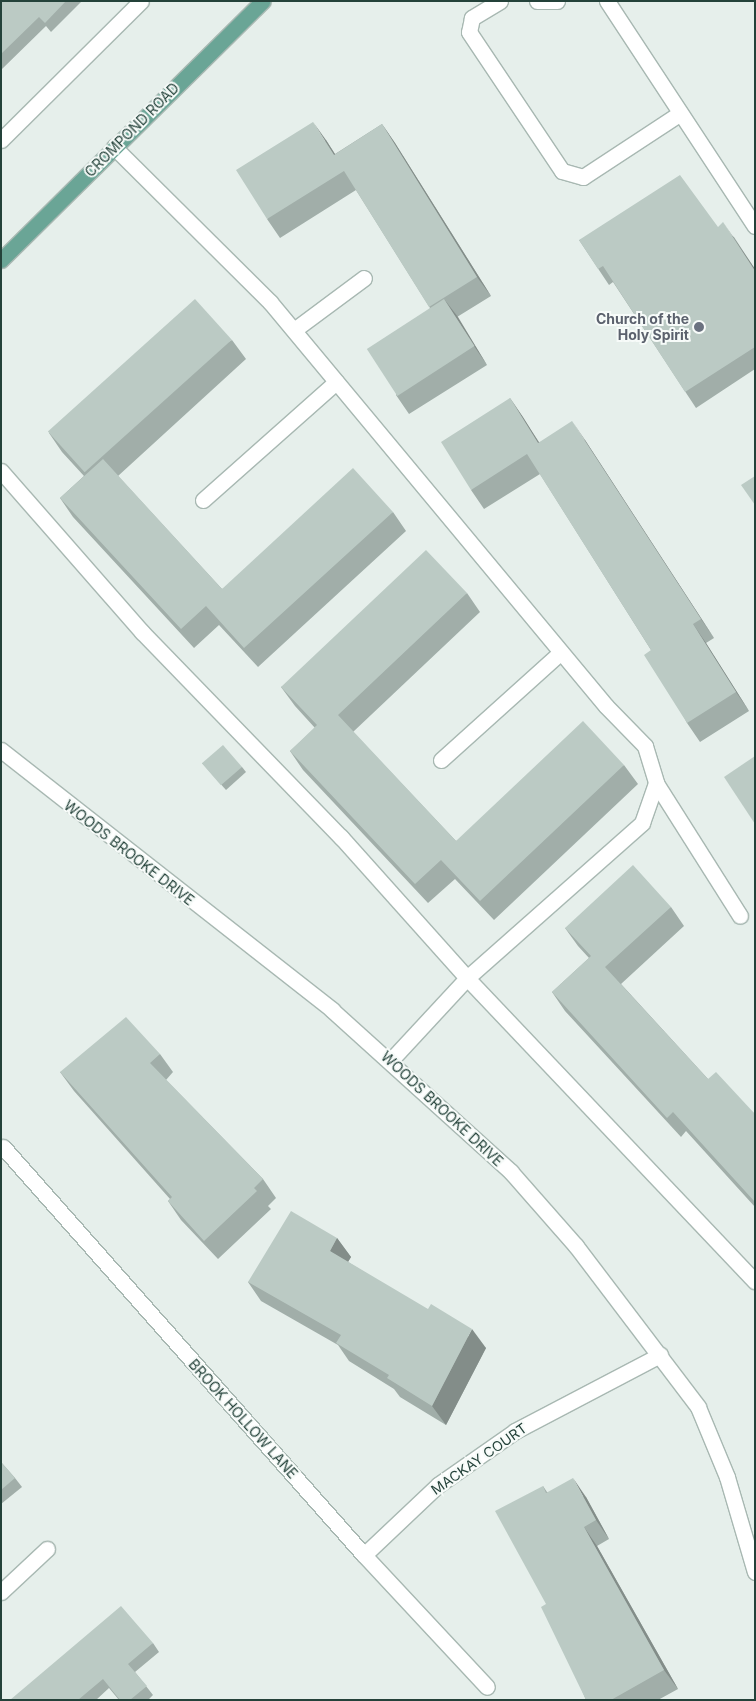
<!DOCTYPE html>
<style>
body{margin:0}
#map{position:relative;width:756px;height:1701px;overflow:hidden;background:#e6efeb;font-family:Inter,sans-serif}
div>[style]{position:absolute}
.roads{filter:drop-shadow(1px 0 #a8b8b2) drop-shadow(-1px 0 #a8b8b2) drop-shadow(0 1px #a8b8b2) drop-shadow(0 -1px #a8b8b2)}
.service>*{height:15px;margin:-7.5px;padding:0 7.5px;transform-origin:7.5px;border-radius:7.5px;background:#fff}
.minor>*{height:15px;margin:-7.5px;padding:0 7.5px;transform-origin:7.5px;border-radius:7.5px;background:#fff}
.primary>*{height:15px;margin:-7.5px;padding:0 7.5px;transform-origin:7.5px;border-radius:7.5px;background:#6aa596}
.wall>*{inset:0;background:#a1aea9}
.shaded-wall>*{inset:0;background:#838d89}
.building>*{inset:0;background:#bbcac4;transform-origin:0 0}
.dots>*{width:14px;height:14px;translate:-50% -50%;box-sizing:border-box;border:2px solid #f7fbf9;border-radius:50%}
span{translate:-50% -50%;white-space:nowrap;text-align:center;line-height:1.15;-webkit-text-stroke:4px #f7fbf9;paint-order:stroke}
.street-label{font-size:14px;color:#24423a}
.worship-label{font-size:14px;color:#5b616d;font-weight:700}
.right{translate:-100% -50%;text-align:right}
.frame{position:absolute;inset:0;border:2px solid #24423a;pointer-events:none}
</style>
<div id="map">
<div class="roads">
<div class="service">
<i style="left:500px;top:1px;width:33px;rotate:149deg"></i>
<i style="left:472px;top:18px;width:14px;rotate:102deg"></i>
<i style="left:469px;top:32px;width:167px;rotate:56.2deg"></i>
<i style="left:562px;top:171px;width:22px;rotate:16deg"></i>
<i style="left:583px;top:177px;width:115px;rotate:-33.3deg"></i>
<i style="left:537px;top:1px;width:20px"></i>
<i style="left:607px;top:1px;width:269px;rotate:56.7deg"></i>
<i style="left:1px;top:140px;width:197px;rotate:-44.8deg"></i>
<i style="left:114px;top:147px;width:220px;rotate:44.8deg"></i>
<i style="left:270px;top:302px;width:525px;rotate:50.25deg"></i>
<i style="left:606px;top:706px;width:56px;rotate:45.7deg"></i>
<i style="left:645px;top:746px;width:39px;rotate:73deg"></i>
<i style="left:656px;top:783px;width:42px;rotate:109.3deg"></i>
<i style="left:642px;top:823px;width:234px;rotate:138.5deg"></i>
<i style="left:467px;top:978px;width:112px;rotate:132.8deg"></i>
<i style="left:294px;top:330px;width:87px;rotate:-36.6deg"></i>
<i style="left:1px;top:471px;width:214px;rotate:48.8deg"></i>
<i style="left:142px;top:632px;width:286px;rotate:45.9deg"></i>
<i style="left:341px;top:837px;width:189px;rotate:48.2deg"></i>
<i style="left:467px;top:978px;width:418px;rotate:46.5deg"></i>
<i style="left:203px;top:500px;width:178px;rotate:-41.6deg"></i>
<i style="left:441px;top:760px;width:161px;rotate:-42deg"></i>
<i style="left:656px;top:783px;width:157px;rotate:57.7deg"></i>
</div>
<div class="minor">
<i style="left:1px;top:750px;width:421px;rotate:38.1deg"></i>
<i style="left:332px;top:1010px;width:241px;rotate:42.1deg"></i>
<i style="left:511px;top:1172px;width:98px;rotate:48.7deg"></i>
<i style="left:576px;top:1246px;width:202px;rotate:52.8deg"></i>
<i style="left:698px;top:1407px;width:76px;rotate:67.5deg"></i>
<i style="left:727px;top:1477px;width:99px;rotate:73.6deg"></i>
<i style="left:3px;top:1147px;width:545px;rotate:48.5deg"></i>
<i style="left:364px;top:1555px;width:180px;rotate:47deg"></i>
<i style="left:364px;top:1555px;width:102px;rotate:-43.4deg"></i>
<i style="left:438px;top:1485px;width:94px;rotate:-35deg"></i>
<i style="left:515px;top:1431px;width:164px;rotate:-27.7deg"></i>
<i style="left:1px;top:1592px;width:63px;rotate:-43.1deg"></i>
</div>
<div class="primary">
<i style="left:1px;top:260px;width:368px;rotate:-44.7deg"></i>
</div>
</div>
<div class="wall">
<i style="clip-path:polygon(1px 1px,82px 1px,51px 32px,46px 26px,1px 70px)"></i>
<i style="clip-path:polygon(382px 124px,395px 143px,491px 296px,457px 317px,487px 365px,409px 414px,396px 395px,430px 308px,356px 190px,280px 238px,267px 219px,326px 140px,335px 154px)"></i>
<i style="clip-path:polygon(718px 227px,734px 237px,755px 269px,755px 369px,696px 408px,613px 282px,609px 285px,579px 240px)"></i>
<i style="clip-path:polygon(232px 340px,246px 359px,118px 476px,222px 589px,393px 512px,406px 531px,258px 667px,219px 625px,194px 648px,73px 517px,60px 498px,84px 476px,62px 452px,49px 433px)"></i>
<i style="clip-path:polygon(510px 398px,539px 442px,585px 440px,714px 638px,706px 643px,749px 711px,700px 742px,687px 723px,651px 650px,540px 474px,484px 509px,471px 490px)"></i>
<i style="clip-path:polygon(467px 593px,480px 612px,353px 732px,456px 841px,624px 765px,638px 784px,494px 920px,455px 879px,428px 903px,303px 770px,290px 751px,315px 728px,295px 706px,281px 687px)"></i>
<i style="clip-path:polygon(202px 763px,242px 767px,246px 772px,226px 790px)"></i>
<i style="clip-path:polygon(671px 907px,684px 926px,621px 984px,708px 1079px,755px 1114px,755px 1207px,686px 1131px,681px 1137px,565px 1011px,552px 992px,589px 958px,578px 946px,565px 928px)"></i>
<i style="clip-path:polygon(160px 1054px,173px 1072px,166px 1080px,263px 1179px,276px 1198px,268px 1206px,271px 1209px,218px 1259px,181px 1220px,168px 1201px,170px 1199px,74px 1091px,60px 1072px)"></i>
<i style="clip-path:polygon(337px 1238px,351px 1257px,348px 1262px,486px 1348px,446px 1425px,400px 1397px,394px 1389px,349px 1361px,338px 1345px,261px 1301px,248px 1282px)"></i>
<i style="clip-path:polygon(1px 1462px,15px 1478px,22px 1487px,1px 1504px)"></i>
<i style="clip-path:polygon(543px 1486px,547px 1492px,586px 1497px,609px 1539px,597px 1546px,678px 1689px,658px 1700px,586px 1700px,546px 1604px)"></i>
<i style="clip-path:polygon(153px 1643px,159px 1652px,135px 1672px,153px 1695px,148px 1700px,119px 1700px,109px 1688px,96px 1700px,10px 1700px)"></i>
</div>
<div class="shaded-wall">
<i style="clip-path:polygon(313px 122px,326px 140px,347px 173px,334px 155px)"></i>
<i style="clip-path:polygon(382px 124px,395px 143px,491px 296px,477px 277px)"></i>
<i style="clip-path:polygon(723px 222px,755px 269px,755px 271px)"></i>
<i style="clip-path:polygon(444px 299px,458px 317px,487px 365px,474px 346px)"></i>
<i style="clip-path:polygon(510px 398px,523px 417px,551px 462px,538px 443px)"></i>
<i style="clip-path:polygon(572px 421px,585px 440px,714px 638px,701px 619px)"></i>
<i style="clip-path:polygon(693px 624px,706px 643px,749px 711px,736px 692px)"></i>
<i style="clip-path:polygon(337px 1238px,351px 1257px,343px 1270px,330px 1251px)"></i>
<i style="clip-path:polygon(472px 1329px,486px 1348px,446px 1425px,432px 1406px)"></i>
<i style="clip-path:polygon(573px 1478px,586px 1497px,609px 1539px,596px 1520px)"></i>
<i style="clip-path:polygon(584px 1527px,597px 1546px,678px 1689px,664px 1670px)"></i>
</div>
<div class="building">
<i style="clip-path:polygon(1px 1px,66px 1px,45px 23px,39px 17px,1px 54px)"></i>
<i style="clip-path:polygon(313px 122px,334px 155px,382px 124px,477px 277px,429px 307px,344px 171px,267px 219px,236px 170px)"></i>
<i style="clip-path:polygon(680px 175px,718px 227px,723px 222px,755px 271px,755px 347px,685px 392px,603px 266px,598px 269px,579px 240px)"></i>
<i style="left:195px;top:299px;width:55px;height:198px;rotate:48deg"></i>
<i style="left:444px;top:299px;width:56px;height:92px;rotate:57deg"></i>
<i style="clip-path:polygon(510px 398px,538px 443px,572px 421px,701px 619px,693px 624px,736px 692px,687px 723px,644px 655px,651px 650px,527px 454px,471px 490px,441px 442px)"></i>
<i style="clip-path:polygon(103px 459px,222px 589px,353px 468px,393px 512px,244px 648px,206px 606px,181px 629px,60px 498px)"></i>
<i style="clip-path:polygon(755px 476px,755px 505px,741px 485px)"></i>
<i style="clip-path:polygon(426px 550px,467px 593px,338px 715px,456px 841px,583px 721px,624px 765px,480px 901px,441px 860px,415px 884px,290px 751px,317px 725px,281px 687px)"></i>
<i style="left:223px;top:745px;width:29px;height:28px;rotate:49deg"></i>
<i style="clip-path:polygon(755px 756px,755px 824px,724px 777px)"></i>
<i style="clip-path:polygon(633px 865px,671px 907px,605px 967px,708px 1079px,716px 1072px,755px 1114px,755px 1202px,673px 1112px,667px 1118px,552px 992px,591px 956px,565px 928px)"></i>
<i style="clip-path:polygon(126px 1017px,160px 1054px,150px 1063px,263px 1179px,254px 1188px,257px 1191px,204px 1241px,168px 1201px,172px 1197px,60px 1072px)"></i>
<i style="clip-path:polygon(291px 1211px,337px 1238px,330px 1251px,428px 1309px,431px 1304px,472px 1329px,432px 1406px,387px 1378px,389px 1375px,336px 1343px,341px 1335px,248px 1282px)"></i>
<i style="clip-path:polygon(1px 1462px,15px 1478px,1px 1490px)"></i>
<i style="clip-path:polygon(573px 1478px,596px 1520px,584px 1527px,664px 1670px,611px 1700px,586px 1700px,541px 1607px,546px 1604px,495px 1511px,543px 1486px,546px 1493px)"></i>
<i style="clip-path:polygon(121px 1606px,153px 1643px,128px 1664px,147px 1686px,130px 1700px,120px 1700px,103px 1679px,78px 1700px,10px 1700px)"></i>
</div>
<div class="dots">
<i style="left:699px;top:327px;background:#6b7280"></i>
</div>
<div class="street-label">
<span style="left:132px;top:130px;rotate:-45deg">CROMPOND ROAD</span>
<span style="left:129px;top:853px;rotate:38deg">WOODS BROOKE DRIVE</span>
<span style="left:442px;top:1109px;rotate:43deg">WOODS BROOKE DRIVE</span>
<span style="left:243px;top:1419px;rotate:48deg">BROOK HOLLOW LANE</span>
<span style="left:479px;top:1459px;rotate:-35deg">MACKAY COURT</span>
</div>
<div class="worship-label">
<span class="right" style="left:689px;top:327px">Church of the<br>Holy Spirit</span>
</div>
<div class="frame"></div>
</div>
